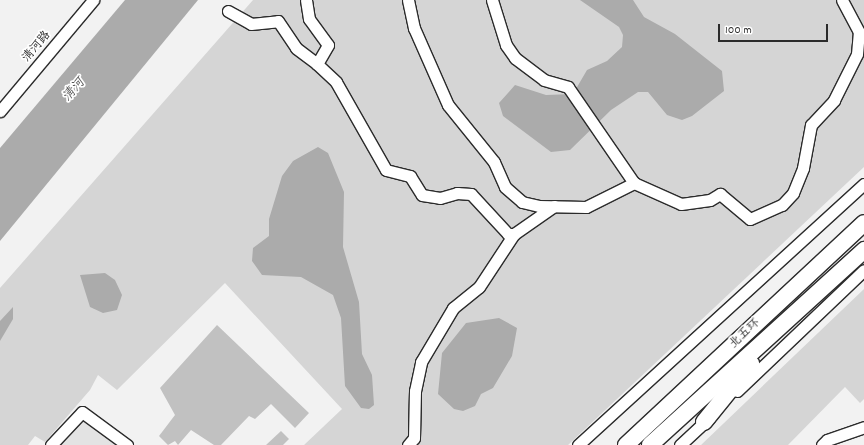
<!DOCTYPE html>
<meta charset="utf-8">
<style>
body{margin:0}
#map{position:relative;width:864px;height:445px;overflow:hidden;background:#f2f2f2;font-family:Dekko,"LXGW WenKai TC",sans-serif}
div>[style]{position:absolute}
.built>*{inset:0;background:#e3e3e3}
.green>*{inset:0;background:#d5d5d5}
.water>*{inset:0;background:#ababab}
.building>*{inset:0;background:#c1c1c1}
.roads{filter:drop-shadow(1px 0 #2b2b2b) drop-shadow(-1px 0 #2b2b2b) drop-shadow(0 1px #2b2b2b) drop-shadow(0 -1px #2b2b2b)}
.minor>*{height:11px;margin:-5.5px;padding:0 5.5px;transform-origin:5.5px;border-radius:5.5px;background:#fff}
.highway>*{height:16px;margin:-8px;padding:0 8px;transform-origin:8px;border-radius:8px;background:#fff}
span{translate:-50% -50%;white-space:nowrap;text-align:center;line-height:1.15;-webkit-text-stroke:3.5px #fff;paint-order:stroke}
.street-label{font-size:12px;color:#2b2b2b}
.water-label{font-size:13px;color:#585858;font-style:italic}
.scale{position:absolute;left:718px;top:24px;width:110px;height:18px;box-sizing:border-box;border:2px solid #2b2b2b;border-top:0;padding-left:5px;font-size:12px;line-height:14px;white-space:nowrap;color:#2b2b2b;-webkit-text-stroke:3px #fff;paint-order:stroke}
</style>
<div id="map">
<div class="built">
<i style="clip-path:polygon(84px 418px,120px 445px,60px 445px)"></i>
</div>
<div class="green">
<i style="clip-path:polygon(253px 0,864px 0,864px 167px,568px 445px,304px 445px,342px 409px,225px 283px,117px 390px,98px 375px,90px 390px,45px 442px,35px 436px,28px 445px,0 445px,0 288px)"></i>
<i style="clip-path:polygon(864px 289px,864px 399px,860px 403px,845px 387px,788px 445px,701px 445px)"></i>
</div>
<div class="water">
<i style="clip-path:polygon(125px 0,198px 0,0 241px,0 148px)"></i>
<i style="clip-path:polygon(580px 0,633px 0,644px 17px,675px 34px,722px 71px,724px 91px,692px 116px,682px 120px,667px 115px,648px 92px,638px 92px,611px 110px,570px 150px,551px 152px,503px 116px,499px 103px,515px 85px,546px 95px,573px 94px,587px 70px,607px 61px,622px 47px,623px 35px,619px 27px)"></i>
<i style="clip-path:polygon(318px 147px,328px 153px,344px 192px,343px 247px,359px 302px,362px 354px,372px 375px,374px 405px,369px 409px,361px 408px,345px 386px,341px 318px,333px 295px,301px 277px,262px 275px,252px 261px,253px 248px,269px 236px,269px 219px,282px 176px,293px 161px)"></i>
<i style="clip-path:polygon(105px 273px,115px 280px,122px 295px,117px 310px,103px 313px,90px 307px,80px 275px)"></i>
<i style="clip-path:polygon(13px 307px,13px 319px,0 341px,0 321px)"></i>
<i style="clip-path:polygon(499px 318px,517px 328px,512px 356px,493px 388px,481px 394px,475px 406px,463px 411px,454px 409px,438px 394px,442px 353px,466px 323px)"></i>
</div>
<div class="building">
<i style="clip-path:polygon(217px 325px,309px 413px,295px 428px,271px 404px,255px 419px,249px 416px,221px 445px,214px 445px,191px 430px,178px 445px,175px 441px,168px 445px,159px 436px,175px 415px,160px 388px)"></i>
<i style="clip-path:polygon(281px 431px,289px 439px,283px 445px,266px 445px)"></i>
</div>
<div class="roads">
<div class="minor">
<i style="left:408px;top:0;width:29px;rotate:78deg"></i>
<i style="left:414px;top:28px;width:84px;rotate:66.2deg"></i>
<i style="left:448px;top:105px;width:73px;rotate:51.1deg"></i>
<i style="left:494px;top:162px;width:27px;rotate:66deg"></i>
<i style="left:505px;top:187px;width:23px;rotate:41deg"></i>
<i style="left:522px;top:202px;width:17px;rotate:13deg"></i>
<i style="left:539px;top:206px;width:47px;rotate:1.2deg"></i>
<i style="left:586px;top:207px;width:54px;rotate:-26.6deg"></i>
<i style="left:492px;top:0;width:47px;rotate:72.7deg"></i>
<i style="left:506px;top:45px;width:16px;rotate:55deg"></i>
<i style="left:515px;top:58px;width:36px;rotate:37deg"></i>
<i style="left:544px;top:80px;width:25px;rotate:16deg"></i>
<i style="left:568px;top:87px;width:116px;rotate:55.5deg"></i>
<i style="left:634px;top:183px;width:51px;rotate:24.1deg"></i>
<i style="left:681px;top:204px;width:29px;rotate:-8deg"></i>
<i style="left:710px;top:200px;width:12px;rotate:-31deg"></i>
<i style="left:720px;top:194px;width:39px;rotate:40deg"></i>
<i style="left:750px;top:219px;width:35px;rotate:-24deg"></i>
<i style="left:782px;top:205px;width:16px;rotate:-47deg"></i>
<i style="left:793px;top:193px;width:27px;rotate:-68deg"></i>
<i style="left:803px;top:168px;width:44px;rotate:-79.5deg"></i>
<i style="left:811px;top:125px;width:34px;rotate:-47deg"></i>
<i style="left:834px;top:100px;width:51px;rotate:-63.4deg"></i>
<i style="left:857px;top:54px;width:22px;rotate:-85deg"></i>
<i style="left:859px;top:32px;width:36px;rotate:-118deg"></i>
<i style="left:228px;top:11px;width:26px;rotate:29deg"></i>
<i style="left:251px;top:24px;width:27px;rotate:-6deg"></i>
<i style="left:278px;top:21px;width:32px;rotate:56deg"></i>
<i style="left:296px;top:48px;width:26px;rotate:37deg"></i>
<i style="left:317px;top:64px;width:22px;rotate:-60deg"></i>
<i style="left:328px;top:45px;width:32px;rotate:-126deg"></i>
<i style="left:309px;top:19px;width:19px;rotate:-99deg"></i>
<i style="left:317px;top:64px;width:26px;rotate:43deg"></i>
<i style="left:336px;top:82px;width:101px;rotate:60.4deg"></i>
<i style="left:386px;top:170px;width:25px;rotate:14deg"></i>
<i style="left:410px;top:176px;width:22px;rotate:58deg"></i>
<i style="left:422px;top:195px;width:18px;rotate:9deg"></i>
<i style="left:440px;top:198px;width:18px;rotate:-16deg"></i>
<i style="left:457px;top:193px;width:14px;rotate:4deg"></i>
<i style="left:471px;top:194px;width:54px;rotate:47.2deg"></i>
<i style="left:508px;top:234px;width:6px"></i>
<i style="left:514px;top:234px;width:49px;rotate:-35deg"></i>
<i style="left:0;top:111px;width:145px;rotate:-50deg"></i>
<i style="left:737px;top:391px;width:175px;rotate:-43.6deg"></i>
<i style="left:51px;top:445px;width:45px;rotate:-46.8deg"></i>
<i style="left:82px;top:412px;width:56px;rotate:36.3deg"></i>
<i style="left:408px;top:445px;width:9px;rotate:-49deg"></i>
<i style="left:414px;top:438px;width:47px;rotate:-88.8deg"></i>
<i style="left:415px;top:391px;width:30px;rotate:-78deg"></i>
<i style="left:421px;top:362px;width:63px;rotate:-59.3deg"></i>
<i style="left:453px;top:308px;width:33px;rotate:-39deg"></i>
<i style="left:479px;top:287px;width:64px;rotate:-56.6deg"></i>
<i style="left:578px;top:445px;width:387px;rotate:-42.4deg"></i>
<i style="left:680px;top:445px;width:40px;rotate:-43deg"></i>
<i style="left:822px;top:445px;width:7px;rotate:-45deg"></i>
<i style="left:827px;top:440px;width:39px;rotate:-19deg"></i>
</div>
<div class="highway">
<i style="left:704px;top:422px;width:75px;rotate:-51deg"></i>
<i style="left:626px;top:445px;width:325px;rotate:-43deg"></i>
<i style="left:650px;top:445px;width:290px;rotate:-42.3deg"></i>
</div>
</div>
<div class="street-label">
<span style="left:37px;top:47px;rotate:-50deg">清河路</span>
<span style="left:745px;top:334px;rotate:-43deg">北五环</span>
</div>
<div class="water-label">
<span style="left:75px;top:91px;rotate:-49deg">清河</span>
</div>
<div class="scale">100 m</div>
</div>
